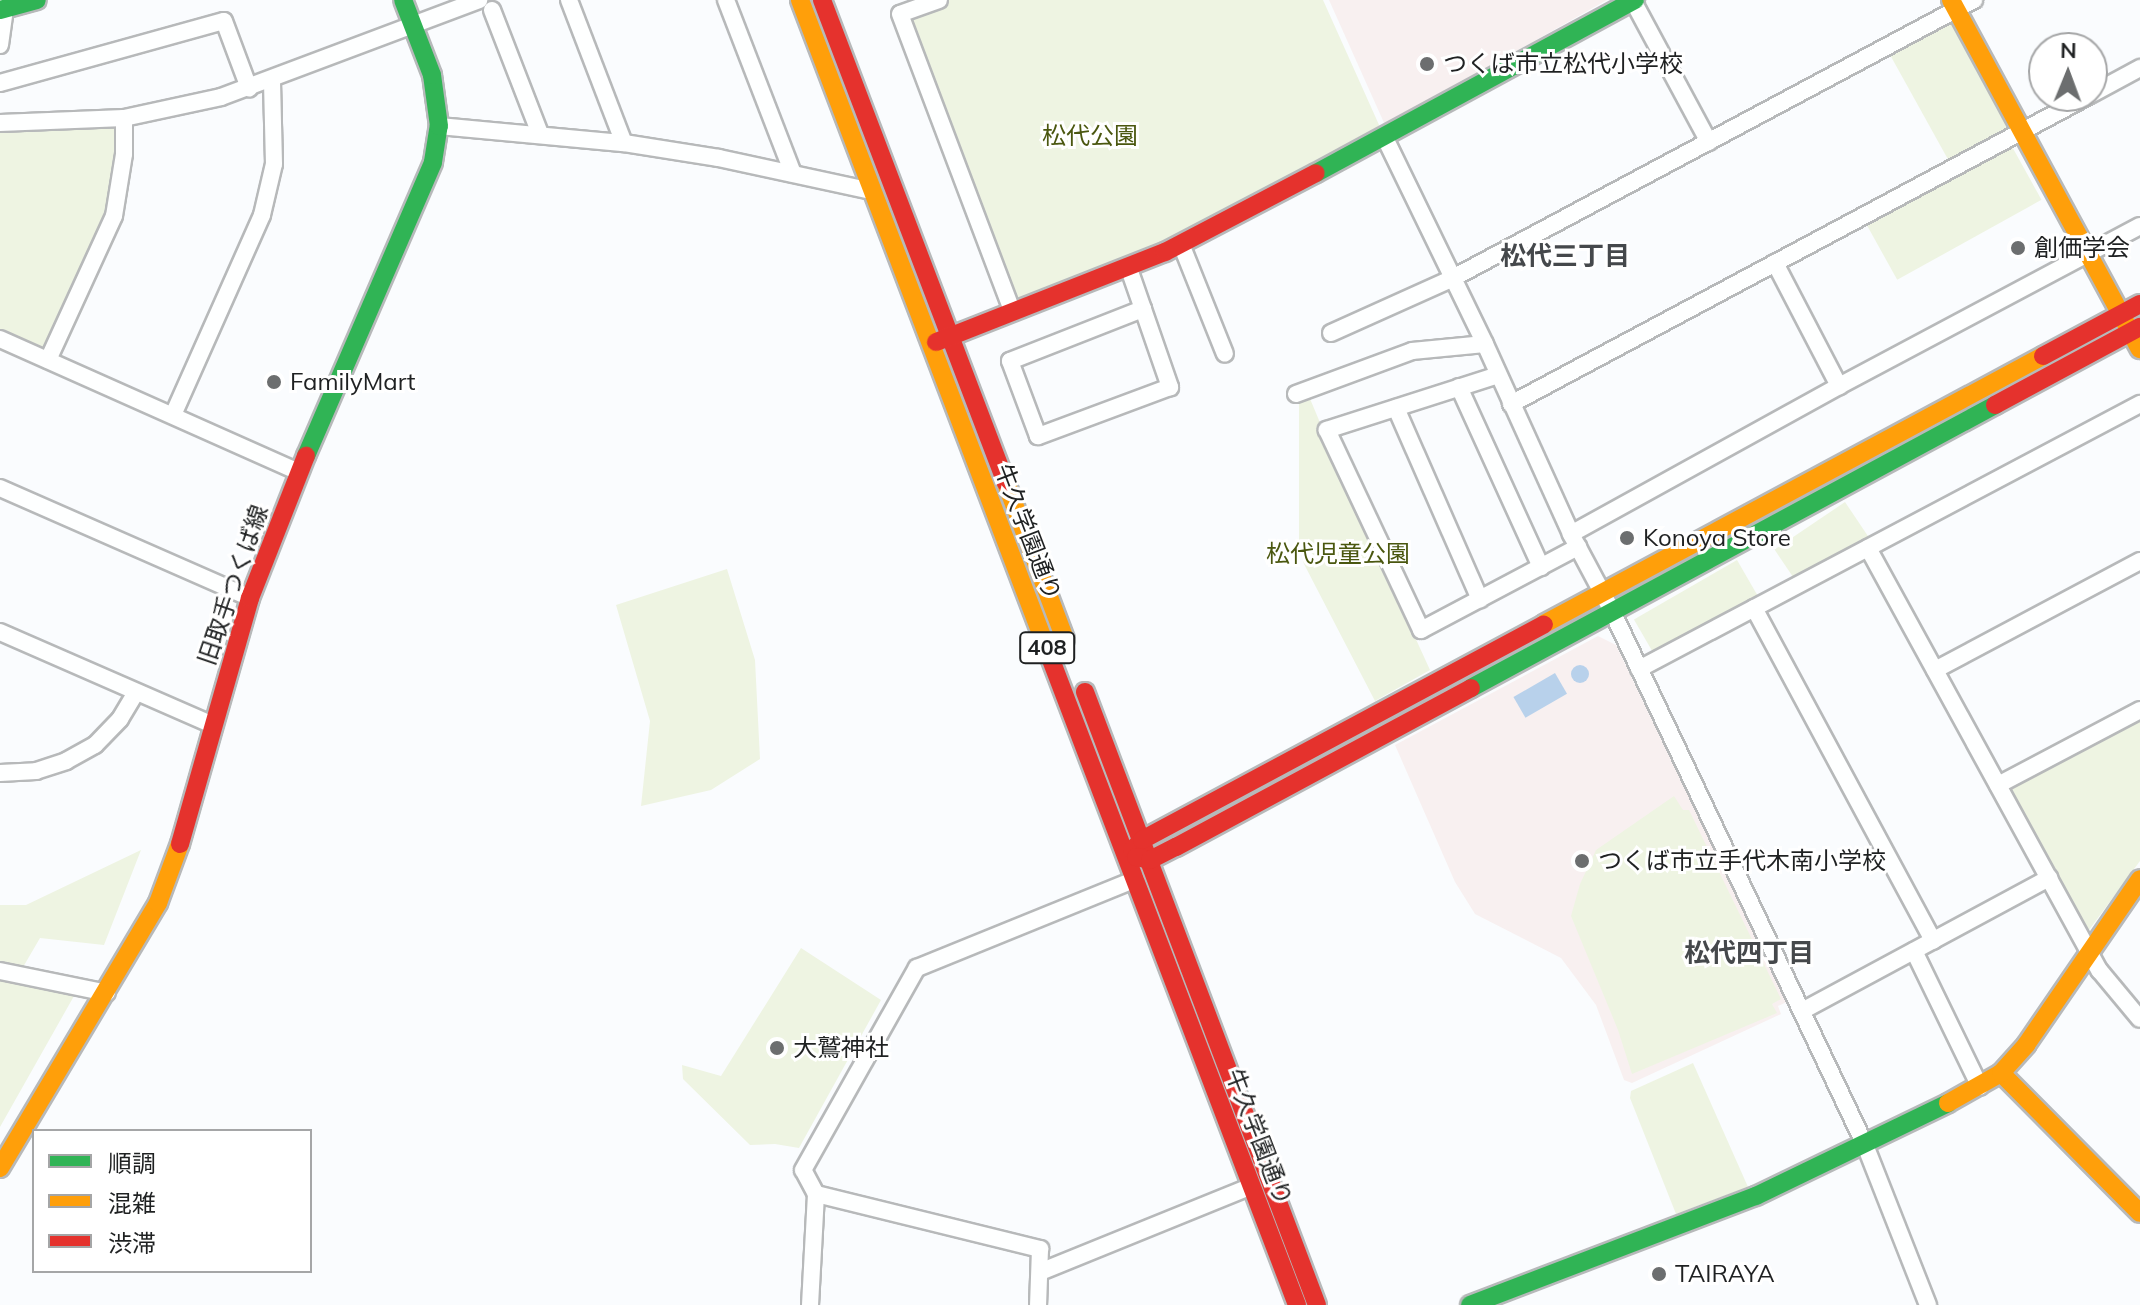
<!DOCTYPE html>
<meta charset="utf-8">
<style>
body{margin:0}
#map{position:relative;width:2140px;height:1305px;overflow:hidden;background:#fafcfe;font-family:Mulish,"Noto Sans JP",sans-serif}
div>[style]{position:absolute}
.education>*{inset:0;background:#f8f0f0}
.green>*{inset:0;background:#eef4e2;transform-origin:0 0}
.water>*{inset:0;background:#b8d1eb;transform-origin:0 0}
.round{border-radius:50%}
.roads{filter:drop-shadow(2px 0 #b7b9ba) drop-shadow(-2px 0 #b7b9ba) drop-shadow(0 2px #b7b9ba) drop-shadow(0 -2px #b7b9ba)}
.street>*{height:16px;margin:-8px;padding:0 8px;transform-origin:8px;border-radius:8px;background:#feffff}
.fast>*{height:18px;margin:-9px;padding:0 9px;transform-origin:9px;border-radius:9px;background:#30b455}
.slow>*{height:18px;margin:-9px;padding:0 9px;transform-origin:9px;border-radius:9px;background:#ff9f0a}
.jam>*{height:18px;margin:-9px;padding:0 9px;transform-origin:9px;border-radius:9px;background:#e5322d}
.dots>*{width:22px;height:22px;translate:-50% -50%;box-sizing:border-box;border:4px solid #fff;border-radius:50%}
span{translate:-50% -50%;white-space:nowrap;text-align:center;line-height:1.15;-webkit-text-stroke:6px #fff;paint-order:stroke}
.shield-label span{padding:2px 6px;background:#fff;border:2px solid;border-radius:6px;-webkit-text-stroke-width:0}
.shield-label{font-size:22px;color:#1f2122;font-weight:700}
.poi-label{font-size:24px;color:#1f2122}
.left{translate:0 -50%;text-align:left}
.park-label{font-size:24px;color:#4a570f}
.street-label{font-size:24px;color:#1f2122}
.neighbourhood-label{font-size:26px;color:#45484b;font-weight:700}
.legend{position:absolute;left:32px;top:1129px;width:280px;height:144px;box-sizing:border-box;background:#fff;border:2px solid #a5a6a7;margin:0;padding:10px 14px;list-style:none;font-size:24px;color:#1f2122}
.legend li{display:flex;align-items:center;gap:16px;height:40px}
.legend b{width:40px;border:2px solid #a5a6a7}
.north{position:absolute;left:2028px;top:32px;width:80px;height:80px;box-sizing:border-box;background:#fff;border:2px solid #a5a6a7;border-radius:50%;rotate:1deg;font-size:22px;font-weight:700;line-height:32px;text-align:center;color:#1f2122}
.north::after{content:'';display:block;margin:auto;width:28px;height:36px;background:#6c6e6f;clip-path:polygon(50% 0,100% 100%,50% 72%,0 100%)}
</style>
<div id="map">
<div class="education">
<i style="clip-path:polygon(1329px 0,1607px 0,1385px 125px)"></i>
<i style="clip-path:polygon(1598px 636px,1616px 645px,1787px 1002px,1778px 1006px,1781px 1014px,1632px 1083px,1624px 1080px,1596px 1005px,1561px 958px,1475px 914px,1455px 882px,1395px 745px)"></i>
</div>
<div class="green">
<i style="clip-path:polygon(939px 0,1323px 0,1384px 136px,1224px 223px,1012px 311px,900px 14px)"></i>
<i style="clip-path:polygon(1947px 23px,1953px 23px,2009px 123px,2008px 131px,1950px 163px,1889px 53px)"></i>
<i style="clip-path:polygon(124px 118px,120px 189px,48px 360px,0 339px,0 123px)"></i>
<i style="left:2010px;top:143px;width:65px;height:165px;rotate:61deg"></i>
<i style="clip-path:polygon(1308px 394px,1321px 425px,1319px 427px,1430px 670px,1375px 701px,1304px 564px,1299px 547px,1299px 398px)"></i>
<i style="left:1845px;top:502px;width:47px;height:85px;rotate:56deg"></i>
<i style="left:1737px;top:560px;width:46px;height:119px;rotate:60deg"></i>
<i style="clip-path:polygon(727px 569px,755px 660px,760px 759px,711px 790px,641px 806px,650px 721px,616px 605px)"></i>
<i style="clip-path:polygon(2140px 715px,2140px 861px,2086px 934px,2011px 790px,2012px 785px)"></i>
<i style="clip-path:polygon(1674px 796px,1683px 810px,1689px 810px,1781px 999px,1772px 1004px,1777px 1013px,1632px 1074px,1618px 1030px,1571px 916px,1580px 884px,1596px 850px)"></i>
<i style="clip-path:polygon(141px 850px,104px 945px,40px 938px,19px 974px,74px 996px,0 1127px,0 905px,26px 905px)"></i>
<i style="clip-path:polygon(801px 948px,881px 1000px,799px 1148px,775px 1144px,750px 1145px,683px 1079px,682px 1065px,721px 1076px)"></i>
<i style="clip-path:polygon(1693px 1063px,1748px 1187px,1676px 1214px,1630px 1098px,1631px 1091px)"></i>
</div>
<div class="water">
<i class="round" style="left:1571px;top:665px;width:18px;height:18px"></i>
<i style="left:1555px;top:673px;width:24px;height:48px;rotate:60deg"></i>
</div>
<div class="roads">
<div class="street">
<i style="left:569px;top:0;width:153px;rotate:69deg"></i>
<i style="left:726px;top:0;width:186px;rotate:68.9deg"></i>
<i style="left:939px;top:0;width:41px;rotate:160.3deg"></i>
<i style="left:900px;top:14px;width:317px;rotate:69.3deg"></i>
<i style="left:1633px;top:1px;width:160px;rotate:61.7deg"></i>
<i style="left:492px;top:10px;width:133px;rotate:68.8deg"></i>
<i style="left:0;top:45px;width:43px;rotate:-82.1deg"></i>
<i style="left:0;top:83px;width:232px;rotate:-15.5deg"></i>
<i style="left:224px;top:21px;width:72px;rotate:69.5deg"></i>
<i style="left:2092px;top:94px;width:55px;rotate:-28.4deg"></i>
<i style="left:0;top:123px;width:124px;rotate:-2.3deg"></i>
<i style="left:124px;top:118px;width:99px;rotate:-12.2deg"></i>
<i style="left:221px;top:97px;width:276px;rotate:-20.6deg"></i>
<i style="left:439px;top:126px;width:186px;rotate:5.3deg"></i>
<i style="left:624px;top:143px;width:96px;rotate:9deg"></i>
<i style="left:719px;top:158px;width:157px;rotate:12.2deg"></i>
<i style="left:1384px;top:136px;width:231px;rotate:64.1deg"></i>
<i style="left:1485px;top:344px;width:209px;rotate:65.6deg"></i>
<i style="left:1571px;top:534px;width:87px;rotate:62deg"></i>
<i style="left:1612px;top:611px;width:591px;rotate:64.65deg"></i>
<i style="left:1865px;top:1145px;width:172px;rotate:68.5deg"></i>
<i style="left:1181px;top:244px;width:118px;rotate:68.2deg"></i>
<i style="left:1775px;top:263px;width:139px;rotate:62.5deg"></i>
<i style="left:1128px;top:266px;width:46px;rotate:70.8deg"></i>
<i style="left:1143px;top:309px;width:83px;rotate:70.9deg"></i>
<i style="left:1170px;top:387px;width:141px;rotate:159.6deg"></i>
<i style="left:1038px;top:436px;width:80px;rotate:-110.5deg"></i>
<i style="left:1010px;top:361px;width:143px;rotate:-21.4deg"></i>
<i style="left:1331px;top:333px;width:132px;rotate:-24.2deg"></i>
<i style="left:1451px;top:279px;width:593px;rotate:-28.08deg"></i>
<i style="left:0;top:339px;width:327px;rotate:24deg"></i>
<i style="left:48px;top:360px;width:158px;rotate:-65.4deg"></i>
<i style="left:114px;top:216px;width:63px;rotate:-80.8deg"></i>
<i style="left:124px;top:154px;width:36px;rotate:-90deg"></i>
<i style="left:1498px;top:375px;width:180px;rotate:162.2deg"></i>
<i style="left:1327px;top:430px;width:221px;rotate:64.8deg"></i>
<i style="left:1421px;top:630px;width:178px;rotate:-27.9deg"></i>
<i style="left:1459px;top:387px;width:198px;rotate:65.5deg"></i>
<i style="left:1296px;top:394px;width:124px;rotate:-20.3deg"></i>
<i style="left:1412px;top:351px;width:73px;rotate:-5.5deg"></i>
<i style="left:1511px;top:404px;width:654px;rotate:-28.09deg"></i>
<i style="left:1396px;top:408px;width:209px;rotate:66.3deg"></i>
<i style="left:173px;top:415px;width:219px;rotate:-66deg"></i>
<i style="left:262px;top:215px;width:52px;rotate:-76.8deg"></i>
<i style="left:274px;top:164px;width:84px;rotate:-91.4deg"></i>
<i style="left:0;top:488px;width:273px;rotate:23.7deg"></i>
<i style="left:1571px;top:534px;width:306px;rotate:-28.9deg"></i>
<i style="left:1839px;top:386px;width:341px;rotate:-28deg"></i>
<i style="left:1868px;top:548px;width:482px;rotate:61.3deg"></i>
<i style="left:2100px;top:971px;width:62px;rotate:50.2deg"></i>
<i style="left:1754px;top:608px;width:378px;rotate:61.7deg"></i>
<i style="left:0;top:632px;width:232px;rotate:23.6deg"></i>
<i style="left:1639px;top:669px;width:567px;rotate:-27.88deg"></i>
<i style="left:1935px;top:670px;width:232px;rotate:-28deg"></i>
<i style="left:0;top:773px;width:36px;rotate:-3deg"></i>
<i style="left:36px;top:771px;width:32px;rotate:-18deg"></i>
<i style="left:66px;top:761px;width:33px;rotate:-29deg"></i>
<i style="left:95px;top:745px;width:36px;rotate:-46deg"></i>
<i style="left:120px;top:719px;width:31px;rotate:-59deg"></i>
<i style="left:1998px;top:785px;width:161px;rotate:-27.8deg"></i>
<i style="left:1914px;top:951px;width:151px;rotate:64.1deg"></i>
<i style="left:0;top:971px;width:109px;rotate:11.6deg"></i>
<i style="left:1802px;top:1011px;width:281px;rotate:-28.3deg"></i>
<i style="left:816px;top:1194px;width:231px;rotate:13.8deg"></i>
<i style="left:1040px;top:1249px;width:56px;rotate:92deg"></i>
<i style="left:1040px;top:1272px;width:229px;rotate:-22.1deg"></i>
<i style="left:810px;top:1305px;width:111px;rotate:-86.9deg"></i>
<i style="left:816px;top:1194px;width:27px;rotate:-118deg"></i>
<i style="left:803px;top:1170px;width:232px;rotate:-60.6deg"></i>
<i style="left:917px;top:968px;width:236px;rotate:-22.1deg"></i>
</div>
<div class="fast">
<i style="left:0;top:10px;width:38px;rotate:-15deg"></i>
<i style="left:1316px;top:173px;width:363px;rotate:-28.5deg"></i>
<i style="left:306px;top:456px;width:320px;rotate:-66.6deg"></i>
<i style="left:433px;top:162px;width:36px;rotate:-81deg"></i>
<i style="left:439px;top:126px;width:51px;rotate:-97.8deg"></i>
<i style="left:432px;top:75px;width:80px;rotate:-111.1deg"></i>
<i style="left:1471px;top:688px;width:596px;rotate:-28.37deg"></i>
<i style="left:1470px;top:1305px;width:306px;rotate:-20.9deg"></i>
<i style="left:1756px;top:1196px;width:213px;rotate:-25.8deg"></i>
</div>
<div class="slow">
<i style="left:800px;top:0;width:689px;rotate:69.17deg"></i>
<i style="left:1951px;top:0;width:397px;rotate:61.6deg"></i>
<i style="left:1006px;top:483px;width:167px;rotate:69.3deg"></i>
<i style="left:1544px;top:624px;width:566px;rotate:-28.24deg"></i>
<i style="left:2001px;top:1073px;width:197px;rotate:45.2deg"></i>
<i style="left:1948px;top:1103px;width:61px;rotate:-29.5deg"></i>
<i style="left:2001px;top:1073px;width:38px;rotate:-48deg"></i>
<i style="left:2026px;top:1045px;width:201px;rotate:-55.5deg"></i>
<i style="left:0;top:1168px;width:309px;rotate:-59.2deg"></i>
<i style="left:158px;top:903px;width:63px;rotate:-69.6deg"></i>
</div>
<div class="jam">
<i style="left:822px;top:0;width:517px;rotate:69.15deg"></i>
<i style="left:936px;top:342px;width:246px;rotate:-21.5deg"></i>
<i style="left:1165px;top:252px;width:170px;rotate:-27.6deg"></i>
<i style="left:2043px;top:356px;width:110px;rotate:-28.2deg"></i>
<i style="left:1995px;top:405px;width:165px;rotate:-28.3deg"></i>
<i style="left:1045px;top:644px;width:707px;rotate:69.13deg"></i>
<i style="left:1085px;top:692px;width:655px;rotate:69.27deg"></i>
<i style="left:180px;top:844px;width:256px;rotate:-74.1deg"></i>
<i style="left:250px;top:598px;width:153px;rotate:-68.5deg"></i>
<i style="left:1132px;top:850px;width:14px;rotate:-45deg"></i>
<i style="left:1142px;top:840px;width:456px;rotate:-28.2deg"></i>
<i style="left:1136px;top:857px;width:14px;rotate:12deg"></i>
<i style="left:1150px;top:860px;width:29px;rotate:-27deg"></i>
<i style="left:1176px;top:847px;width:335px;rotate:-28.3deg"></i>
</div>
</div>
<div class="dots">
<i style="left:1427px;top:64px;background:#6c6e6f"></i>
<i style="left:2018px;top:248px;background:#6c6e6f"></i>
<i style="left:274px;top:382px;background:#6c6e6f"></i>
<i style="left:1627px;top:538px;background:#6c6e6f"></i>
<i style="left:1582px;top:861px;background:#6c6e6f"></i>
<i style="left:777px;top:1048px;background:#6c6e6f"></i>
<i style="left:1659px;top:1274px;background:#6c6e6f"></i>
</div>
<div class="shield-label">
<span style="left:1047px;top:648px">408</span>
</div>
<div class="poi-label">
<span class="left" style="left:1443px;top:64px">つくば市立松代小学校</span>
<span class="left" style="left:2034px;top:248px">創価学会</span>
<span class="left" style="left:290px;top:382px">FamilyMart</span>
<span class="left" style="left:1643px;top:538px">Konoya Store</span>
<span class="left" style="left:1598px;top:861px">つくば市立手代木南小学校</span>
<span class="left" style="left:793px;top:1048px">大鷲神社</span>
<span class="left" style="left:1675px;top:1274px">TAIRAYA</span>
</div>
<div class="park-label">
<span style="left:1090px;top:136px">松代公園</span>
<span style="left:1338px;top:554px">松代児童公園</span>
</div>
<div class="street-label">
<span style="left:1028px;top:532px;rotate:69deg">牛久学園通り</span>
<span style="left:233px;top:585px;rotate:-71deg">旧取手つくば線</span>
<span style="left:1259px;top:1137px;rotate:69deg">牛久学園通り</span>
</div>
<div class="neighbourhood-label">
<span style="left:1565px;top:256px">松代三丁目</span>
<span style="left:1749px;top:953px">松代四丁目</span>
</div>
<ul class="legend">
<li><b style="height:10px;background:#30b455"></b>順調</li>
<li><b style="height:10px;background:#ff9f0a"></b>混雑</li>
<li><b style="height:10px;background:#e5322d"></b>渋滞</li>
</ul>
<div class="north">N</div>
</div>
